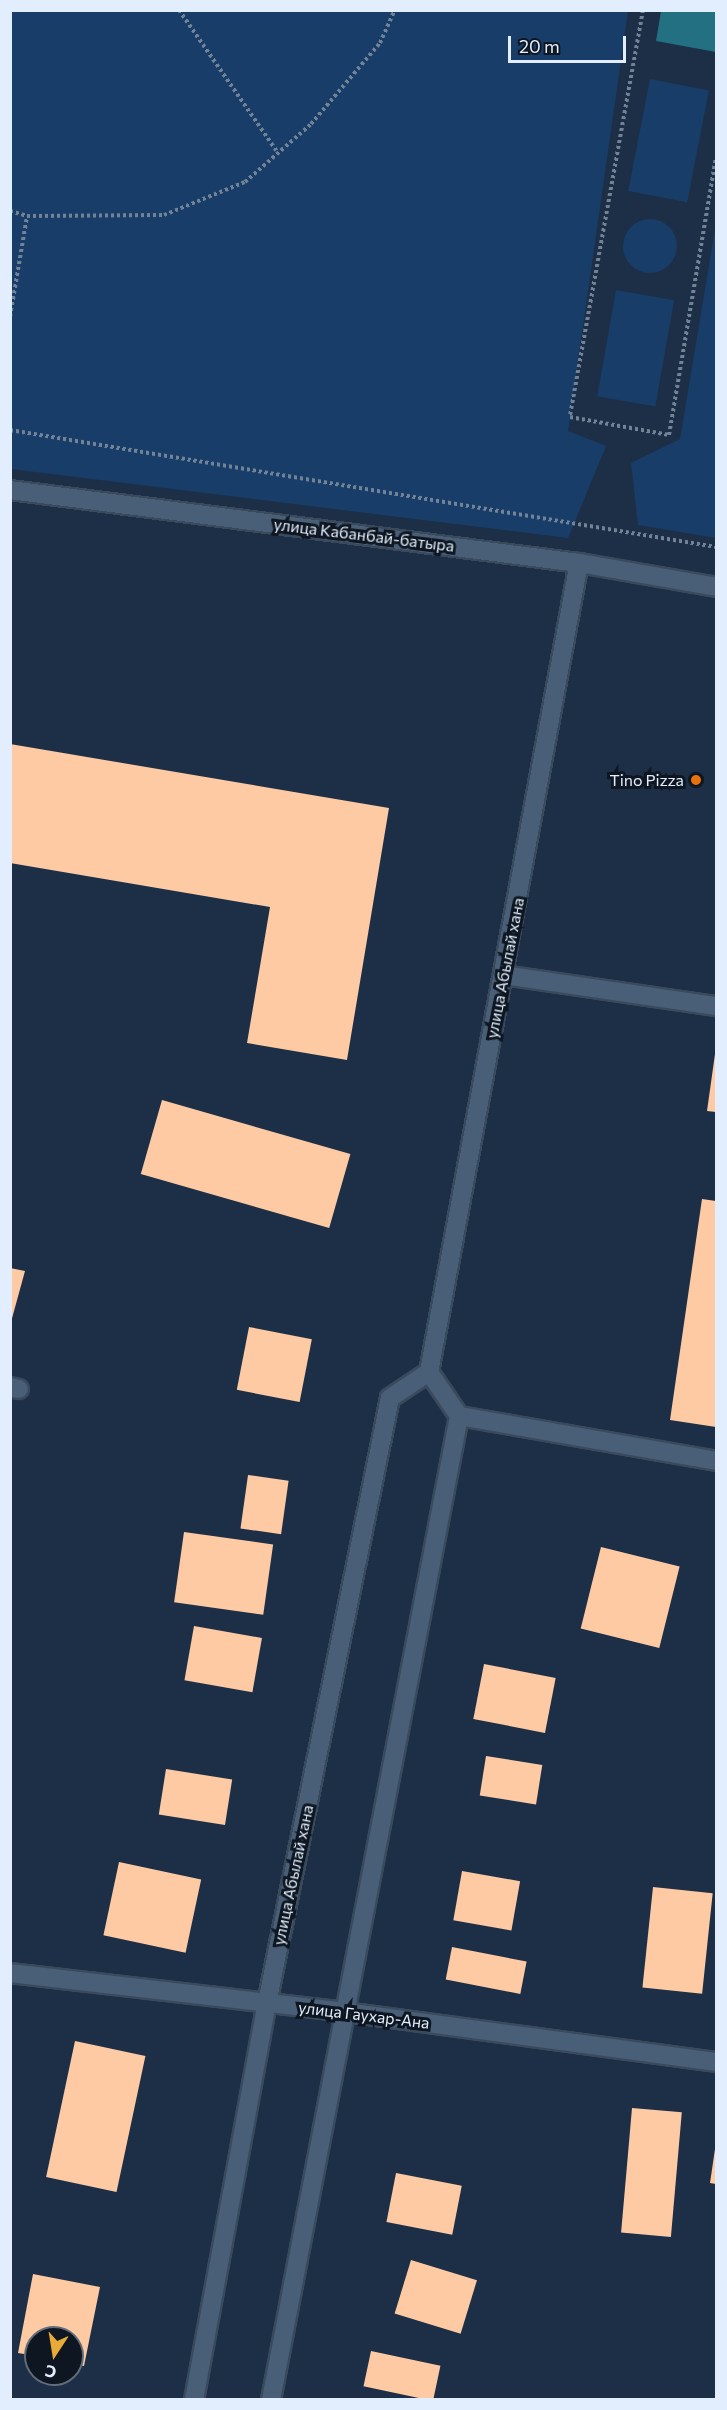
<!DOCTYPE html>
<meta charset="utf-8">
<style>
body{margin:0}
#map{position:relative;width:727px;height:2410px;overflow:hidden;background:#1c2f46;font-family:Commissioner,sans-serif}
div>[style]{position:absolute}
.green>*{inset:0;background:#183d68;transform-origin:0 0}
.round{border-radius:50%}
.water>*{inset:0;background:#227081}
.building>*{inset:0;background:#fecaa4;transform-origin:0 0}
.path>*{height:4px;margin-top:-2px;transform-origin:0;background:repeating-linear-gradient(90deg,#738397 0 3px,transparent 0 6px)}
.roads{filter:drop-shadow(2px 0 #3a4a5d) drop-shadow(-2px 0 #3a4a5d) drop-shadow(0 2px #3a4a5d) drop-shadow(0 -2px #3a4a5d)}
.lane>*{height:18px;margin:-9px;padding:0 9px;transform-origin:9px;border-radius:9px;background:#495e77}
.street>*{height:18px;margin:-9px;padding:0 9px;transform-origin:9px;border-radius:9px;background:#495e77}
.secondary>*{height:18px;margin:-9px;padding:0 9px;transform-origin:9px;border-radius:9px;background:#495e77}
.dots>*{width:16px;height:16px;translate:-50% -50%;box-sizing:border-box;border:3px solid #0e1721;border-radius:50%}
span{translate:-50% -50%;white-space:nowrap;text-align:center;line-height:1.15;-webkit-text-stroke:6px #0e1721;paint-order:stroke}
.street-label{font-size:16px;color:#e2eefd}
.poi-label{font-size:16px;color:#e2eefd}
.right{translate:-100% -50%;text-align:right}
.frame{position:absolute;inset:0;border:12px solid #e2eefd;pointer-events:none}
.north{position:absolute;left:24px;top:2326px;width:60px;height:60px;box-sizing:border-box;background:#0e1721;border:2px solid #636d79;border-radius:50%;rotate:192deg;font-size:16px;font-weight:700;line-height:24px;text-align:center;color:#e2eefd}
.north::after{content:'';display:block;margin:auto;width:21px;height:27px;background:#e8ab37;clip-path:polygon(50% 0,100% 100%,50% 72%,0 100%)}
.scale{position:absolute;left:508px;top:36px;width:118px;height:27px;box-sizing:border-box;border:3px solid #e2eefd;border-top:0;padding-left:8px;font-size:18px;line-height:21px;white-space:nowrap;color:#e2eefd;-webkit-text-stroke:4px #0e1721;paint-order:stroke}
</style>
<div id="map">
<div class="green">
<i style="clip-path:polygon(11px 10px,628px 11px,568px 431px,606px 446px,568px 538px,11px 469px)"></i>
<i style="left:650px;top:79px;width:60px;height:114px;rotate:11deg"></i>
<i class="round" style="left:623px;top:219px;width:54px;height:54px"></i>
<i style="clip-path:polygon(716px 223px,716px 538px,638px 525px,631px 463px,680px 439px)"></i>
<i style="left:616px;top:290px;width:59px;height:108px;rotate:10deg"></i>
</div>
<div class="water">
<i style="clip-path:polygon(661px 11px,716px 11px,716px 52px,656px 41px)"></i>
</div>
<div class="building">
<i style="clip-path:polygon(10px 744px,389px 808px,347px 1060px,247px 1043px,270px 907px,10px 863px)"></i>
<i style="clip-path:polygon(715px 1054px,716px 1054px,716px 1112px,707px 1111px)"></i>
<i style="left:162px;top:1100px;width:196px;height:77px;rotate:16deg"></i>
<i style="clip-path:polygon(702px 1199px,716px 1201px,716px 1427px,670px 1420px)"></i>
<i style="clip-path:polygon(10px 1268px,25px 1271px,11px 1322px,10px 1322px)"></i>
<i style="left:249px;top:1327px;width:64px;height:64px;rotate:11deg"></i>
<i style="left:248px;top:1475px;width:41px;height:54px;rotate:8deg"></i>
<i style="left:184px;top:1532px;width:90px;height:71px;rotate:8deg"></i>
<i style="left:601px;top:1547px;width:81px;height:84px;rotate:14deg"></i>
<i style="left:194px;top:1626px;width:69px;height:55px;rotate:10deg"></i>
<i style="left:484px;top:1664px;width:73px;height:56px;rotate:11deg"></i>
<i style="left:486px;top:1756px;width:57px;height:40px;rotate:9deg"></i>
<i style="left:166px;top:1769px;width:67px;height:46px;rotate:9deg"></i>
<i style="left:119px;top:1862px;width:84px;height:75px;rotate:12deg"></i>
<i style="left:462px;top:1871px;width:59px;height:50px;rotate:10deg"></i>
<i style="left:653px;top:1887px;width:60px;height:101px;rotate:6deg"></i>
<i style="left:452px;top:1947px;width:76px;height:33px;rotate:11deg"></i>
<i style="left:75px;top:2041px;width:72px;height:139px;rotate:12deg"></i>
<i style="left:632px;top:2108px;width:50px;height:125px;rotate:5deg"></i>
<i style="clip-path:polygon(715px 2149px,716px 2149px,716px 2184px,710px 2183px)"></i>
<i style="left:396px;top:2173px;width:67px;height:50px;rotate:11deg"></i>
<i style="left:411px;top:2260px;width:69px;height:56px;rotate:17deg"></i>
<i style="clip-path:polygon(33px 2274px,100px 2287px,84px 2366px,72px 2363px,72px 2338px,36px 2338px,36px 2356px,18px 2353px)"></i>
<i style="left:371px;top:2351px;width:71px;height:36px;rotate:12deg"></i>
</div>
<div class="path">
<i style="left:179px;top:10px;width:174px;rotate:55.3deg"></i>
<i style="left:643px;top:10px;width:413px;rotate:100.2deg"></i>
<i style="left:570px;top:417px;width:101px;rotate:10.3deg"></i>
<i style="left:669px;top:435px;width:281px;rotate:-80.4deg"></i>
<i style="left:10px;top:211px;width:18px;rotate:16deg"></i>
<i style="left:27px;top:216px;width:137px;rotate:-0.4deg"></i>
<i style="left:164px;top:215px;width:87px;rotate:-22.2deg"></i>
<i style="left:245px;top:182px;width:88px;rotate:-41.3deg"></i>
<i style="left:311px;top:124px;width:106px;rotate:-49.6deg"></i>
<i style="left:380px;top:43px;width:36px;rotate:-66deg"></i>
<i style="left:10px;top:317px;width:102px;rotate:-80.4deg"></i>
<i style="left:10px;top:430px;width:716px;rotate:9.41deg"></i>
</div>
<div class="roads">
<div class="lane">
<i style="left:503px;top:975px;width:215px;rotate:8.3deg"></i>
<i style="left:10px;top:1387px;width:9px;rotate:13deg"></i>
</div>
<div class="street">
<i style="left:459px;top:1416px;width:261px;rotate:9.9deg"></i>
</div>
<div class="secondary">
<i style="left:10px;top:490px;width:574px;rotate:7.31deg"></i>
<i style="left:579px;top:563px;width:139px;rotate:9.9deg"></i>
<i style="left:10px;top:1973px;width:338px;rotate:6.6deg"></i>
<i style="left:346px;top:2012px;width:373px;rotate:7.7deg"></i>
<i style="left:194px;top:2400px;width:404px;rotate:-79.6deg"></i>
<i style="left:267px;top:2003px;width:617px;rotate:-78.51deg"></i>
<i style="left:390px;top:1398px;width:47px;rotate:-33.7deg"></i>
<i style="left:271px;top:2400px;width:1002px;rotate:-79.18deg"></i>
<i style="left:459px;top:1416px;width:53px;rotate:-124.3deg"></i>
<i style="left:429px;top:1372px;width:823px;rotate:-79.5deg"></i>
</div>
</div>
<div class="dots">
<i style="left:696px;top:780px;background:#e8710a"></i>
</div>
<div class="street-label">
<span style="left:364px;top:535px;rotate:7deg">улица Кабанбай-батыра</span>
<span style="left:505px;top:968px;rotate:-79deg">улица Абылай хана</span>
<span style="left:293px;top:1875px;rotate:-78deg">улица Абылай хана</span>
<span style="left:364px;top:2015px;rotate:7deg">улица Гаухар-Ана</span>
</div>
<div class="poi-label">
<span class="right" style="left:684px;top:780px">Tino Pizza</span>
</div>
<div class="frame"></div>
<div class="north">С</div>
<div class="scale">20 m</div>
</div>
